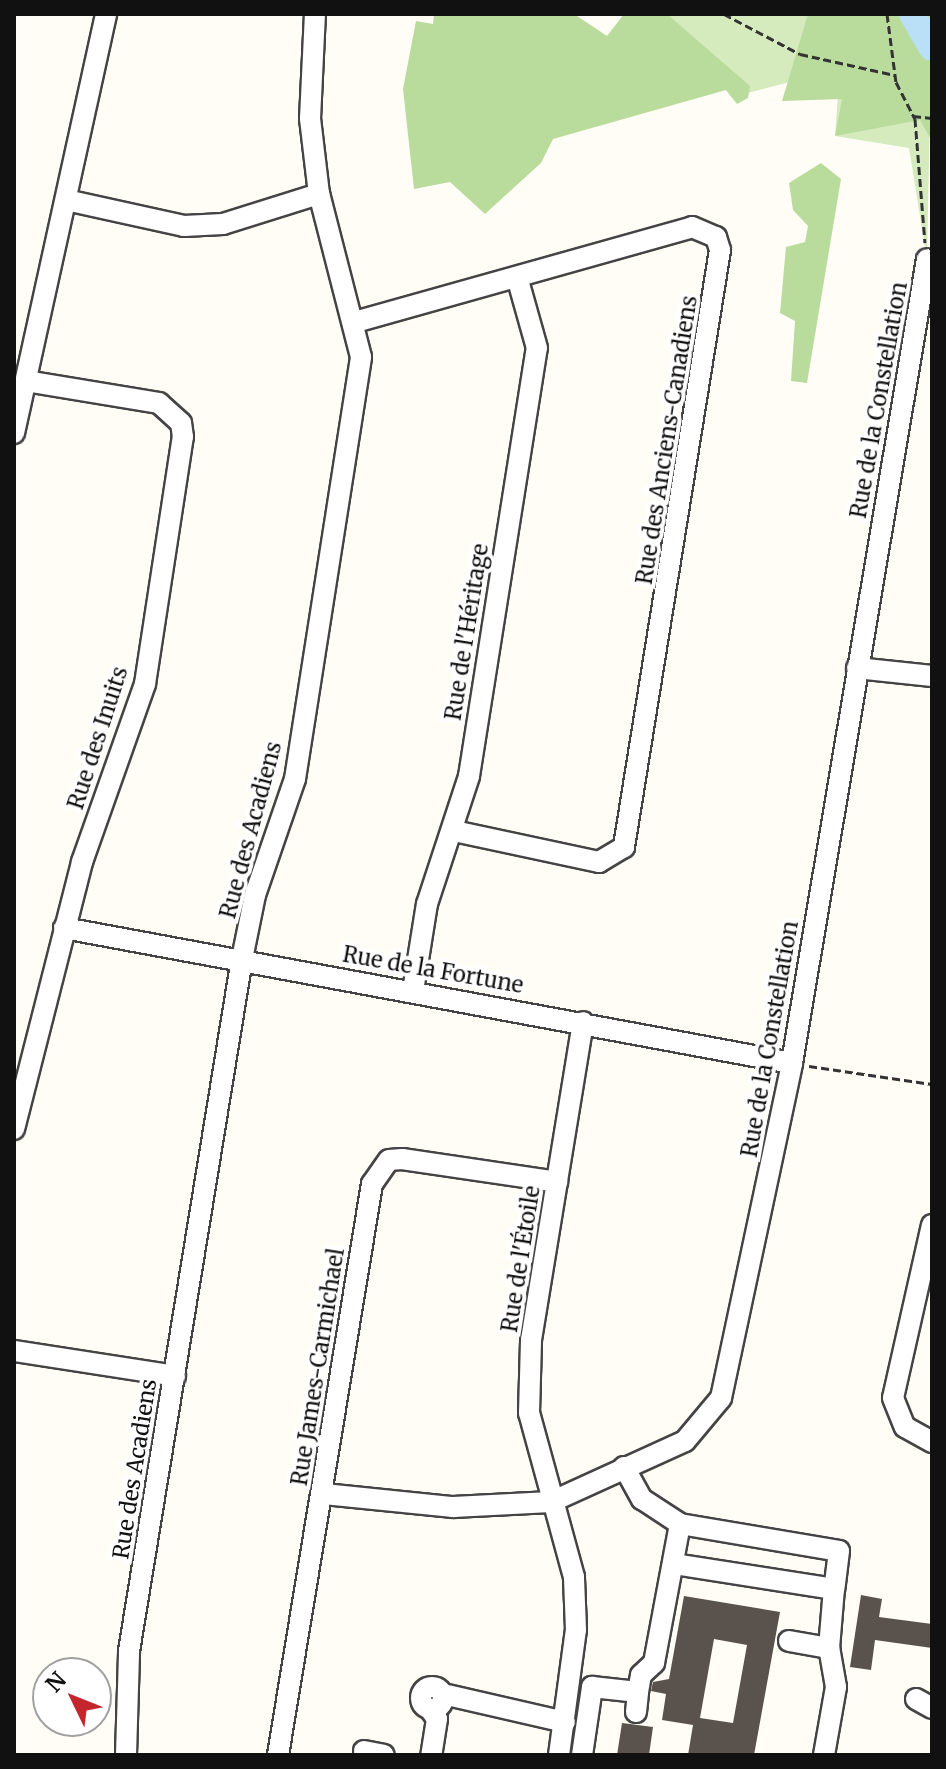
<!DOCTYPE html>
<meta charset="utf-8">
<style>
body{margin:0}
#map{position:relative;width:946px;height:1769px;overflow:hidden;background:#fffdf5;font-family:Merriweather,serif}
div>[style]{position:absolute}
.green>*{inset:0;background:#d5ebbd}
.forest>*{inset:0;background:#b9dc9c}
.river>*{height:26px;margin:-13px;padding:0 13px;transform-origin:13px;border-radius:13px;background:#b9e0f7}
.building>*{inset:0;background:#5a524d}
.path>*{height:3px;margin-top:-1.5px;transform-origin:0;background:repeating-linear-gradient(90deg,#333 0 8px,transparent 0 12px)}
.roads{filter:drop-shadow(2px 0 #444) drop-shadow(-2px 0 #444) drop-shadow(0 2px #444) drop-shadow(0 -2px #444)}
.minor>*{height:20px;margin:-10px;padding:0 10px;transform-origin:10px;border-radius:10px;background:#fff}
.minor>.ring{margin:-10px;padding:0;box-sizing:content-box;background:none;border:20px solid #fff;border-radius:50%}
span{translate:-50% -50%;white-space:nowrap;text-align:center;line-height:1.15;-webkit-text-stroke:8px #fff;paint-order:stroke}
.street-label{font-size:22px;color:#111}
.frame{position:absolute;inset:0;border:16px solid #111;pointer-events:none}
.north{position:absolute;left:32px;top:1657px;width:80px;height:80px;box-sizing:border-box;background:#fff;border:2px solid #a0a0a0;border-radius:50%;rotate:313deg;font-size:22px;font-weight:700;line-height:32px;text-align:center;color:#111}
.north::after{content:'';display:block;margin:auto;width:28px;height:36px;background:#c4262e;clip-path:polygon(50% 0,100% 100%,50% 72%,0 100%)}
</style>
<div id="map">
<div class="green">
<i style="clip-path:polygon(633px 14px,932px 14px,927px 259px,909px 148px,835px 136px,840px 69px,732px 97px,677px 36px)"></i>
</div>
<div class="forest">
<i style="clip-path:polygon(434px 14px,574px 14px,607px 36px,624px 14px,667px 14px,750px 86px,748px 98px,737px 104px,726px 90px,553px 139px,541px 163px,485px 214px,450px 182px,414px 189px,403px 89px,416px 21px,433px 24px)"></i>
<i style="clip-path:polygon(808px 14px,932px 14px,932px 141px,920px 120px,835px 136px,842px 99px,782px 101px)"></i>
<i style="clip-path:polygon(821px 163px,841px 179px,807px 383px,791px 381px,795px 321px,780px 313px,786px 247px,805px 242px,808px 226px,793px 210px,789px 183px)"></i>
</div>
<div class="river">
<i style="left:912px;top:14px;width:39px;rotate:60deg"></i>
</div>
<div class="building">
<i style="clip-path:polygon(861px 1595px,882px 1599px,879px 1617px,932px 1624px,932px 1648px,875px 1640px,871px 1670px,850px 1667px)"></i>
<i style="clip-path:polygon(evenodd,684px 1596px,780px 1612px,754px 1755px,688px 1755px,693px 1725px,662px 1720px,666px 1694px,651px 1691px,653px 1682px,669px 1679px,684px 1596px,714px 1639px,747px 1645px,733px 1723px,700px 1718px,714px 1639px)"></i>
<i style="clip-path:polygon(622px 1723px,653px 1727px,649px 1755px,617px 1755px)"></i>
</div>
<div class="path">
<i style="left:724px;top:14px;width:86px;rotate:27.8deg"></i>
<i style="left:800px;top:54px;width:97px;rotate:12.5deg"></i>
<i style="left:887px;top:14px;width:69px;rotate:82.5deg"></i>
<i style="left:896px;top:82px;width:42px;rotate:62.8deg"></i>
<i style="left:915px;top:119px;width:124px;rotate:85.4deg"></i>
<i style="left:913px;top:116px;width:19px;rotate:6deg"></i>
<i style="left:809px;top:1066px;width:124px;rotate:8.3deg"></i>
</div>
<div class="roads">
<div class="minor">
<i style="left:66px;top:200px;width:121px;rotate:12.4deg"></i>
<i style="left:184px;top:226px;width:39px;rotate:-3deg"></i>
<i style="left:223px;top:224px;width:101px;rotate:-17.4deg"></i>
<i style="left:355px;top:322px;width:350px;rotate:-15.7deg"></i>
<i style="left:692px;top:227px;width:26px;rotate:23deg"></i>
<i style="left:716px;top:237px;width:14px;rotate:73deg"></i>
<i style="left:720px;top:250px;width:605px;rotate:99.14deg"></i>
<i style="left:624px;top:847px;width:29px;rotate:149deg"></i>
<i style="left:599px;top:862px;width:147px;rotate:-167.9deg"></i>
<i style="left:14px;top:433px;width:429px;rotate:-77.6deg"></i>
<i style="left:857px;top:668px;width:75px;rotate:6.1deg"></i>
<i style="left:64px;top:928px;width:740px;rotate:10.51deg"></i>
<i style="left:413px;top:991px;width:88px;rotate:-80.9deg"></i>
<i style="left:427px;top:904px;width:135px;rotate:-71.8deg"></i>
<i style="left:469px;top:776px;width:433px;rotate:-81deg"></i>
<i style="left:537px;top:348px;width:74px;rotate:-105.7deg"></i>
<i style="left:14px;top:1129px;width:276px;rotate:-75.7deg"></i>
<i style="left:82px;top:862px;width:189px;rotate:-70.5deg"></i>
<i style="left:145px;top:684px;width:250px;rotate:-81.3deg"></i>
<i style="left:183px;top:437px;width:14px;rotate:-98deg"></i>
<i style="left:181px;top:423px;width:30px;rotate:-138deg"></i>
<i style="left:159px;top:403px;width:135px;rotate:-170.6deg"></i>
<i style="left:932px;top:1225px;width:177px;rotate:102.7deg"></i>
<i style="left:893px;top:1398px;width:31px;rotate:68deg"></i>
<i style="left:905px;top:1427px;width:31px;rotate:29deg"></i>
<i style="left:14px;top:1351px;width:163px;rotate:8.8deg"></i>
<i style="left:624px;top:1467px;width:37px;rotate:61deg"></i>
<i style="left:642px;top:1499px;width:45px;rotate:33.3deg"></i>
<i style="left:680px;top:1524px;width:161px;rotate:9.6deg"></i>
<i style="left:839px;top:1551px;width:38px;rotate:97deg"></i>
<i style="left:834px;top:1589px;width:161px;rotate:-171.1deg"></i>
<i style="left:324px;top:1494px;width:130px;rotate:5.8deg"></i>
<i style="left:453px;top:1507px;width:98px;rotate:-2.9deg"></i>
<i style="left:551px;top:1502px;width:147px;rotate:-24.5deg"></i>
<i style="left:685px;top:1441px;width:56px;rotate:-50.1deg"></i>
<i style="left:721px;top:1398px;width:342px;rotate:-78deg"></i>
<i style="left:792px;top:1063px;width:815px;rotate:-80.47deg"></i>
<i style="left:789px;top:1641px;width:41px;rotate:9.9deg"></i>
<i class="ring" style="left:421px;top:1687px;width:2px;height:2px"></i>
<i style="left:443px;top:1694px;width:125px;rotate:12.9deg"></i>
<i style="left:916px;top:1699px;width:18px;rotate:29deg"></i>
<i style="left:430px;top:1709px;width:12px;rotate:55deg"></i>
<i style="left:437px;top:1719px;width:36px;rotate:99deg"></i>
<i style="left:636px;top:1712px;width:20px;rotate:-84deg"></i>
<i style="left:364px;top:1751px;width:20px;rotate:11deg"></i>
<i style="left:126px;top:1755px;width:104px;rotate:-88.3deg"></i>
<i style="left:129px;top:1651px;width:701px;rotate:-80.73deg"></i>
<i style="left:242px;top:959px;width:65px;rotate:-78.5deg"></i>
<i style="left:255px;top:895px;width:123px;rotate:-71deg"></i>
<i style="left:295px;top:779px;width:427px;rotate:-81.1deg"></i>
<i style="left:361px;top:357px;width:168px;rotate:-104.4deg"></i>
<i style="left:319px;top:194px;width:76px;rotate:-96.8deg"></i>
<i style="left:310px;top:119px;width:105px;rotate:-87.3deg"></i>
<i style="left:278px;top:1755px;width:579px;rotate:-80.65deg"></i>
<i style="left:372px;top:1184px;width:29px;rotate:-55deg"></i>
<i style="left:389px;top:1160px;width:13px;rotate:-4deg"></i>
<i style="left:402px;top:1159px;width:157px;rotate:8.4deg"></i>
<i style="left:559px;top:1755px;width:126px;rotate:-82.3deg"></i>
<i style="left:576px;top:1630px;width:53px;rotate:-92.2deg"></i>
<i style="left:574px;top:1577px;width:170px;rotate:-105.3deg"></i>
<i style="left:529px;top:1413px;width:73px;rotate:-88.4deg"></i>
<i style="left:531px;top:1340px;width:322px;rotate:-80.7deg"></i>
<i style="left:582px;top:1755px;width:69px;rotate:-81.6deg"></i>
<i style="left:592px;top:1687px;width:46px;rotate:6.2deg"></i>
<i style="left:638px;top:1692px;width:17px;rotate:-80deg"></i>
<i style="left:641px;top:1675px;width:18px;rotate:-43deg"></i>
<i style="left:654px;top:1663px;width:141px;rotate:-79.4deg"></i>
<i style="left:824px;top:1755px;width:69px;rotate:-80deg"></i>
<i style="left:836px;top:1687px;width:40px;rotate:-100deg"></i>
<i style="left:829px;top:1648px;width:59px;rotate:-85.2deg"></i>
</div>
</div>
<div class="street-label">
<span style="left:879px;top:400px;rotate:-80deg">Rue de la Constellation</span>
<span style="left:667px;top:440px;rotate:-81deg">Rue des Anciens-Canadiens</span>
<span style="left:467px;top:632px;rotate:-81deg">Rue de l'Héritage</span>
<span style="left:98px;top:738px;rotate:-72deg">Rue des Inuits</span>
<span style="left:251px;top:830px;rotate:-75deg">Rue des Acadiens</span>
<span style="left:433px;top:970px;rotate:10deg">Rue de la Fortune</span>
<span style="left:770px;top:1039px;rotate:-80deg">Rue de la Constellation</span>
<span style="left:521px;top:1259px;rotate:-81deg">Rue de l'Étoile</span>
<span style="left:318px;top:1367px;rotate:-81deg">Rue James-Carmichael</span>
<span style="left:135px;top:1469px;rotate:-81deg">Rue des Acadiens</span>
</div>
<div class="frame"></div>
<div class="north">N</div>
</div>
